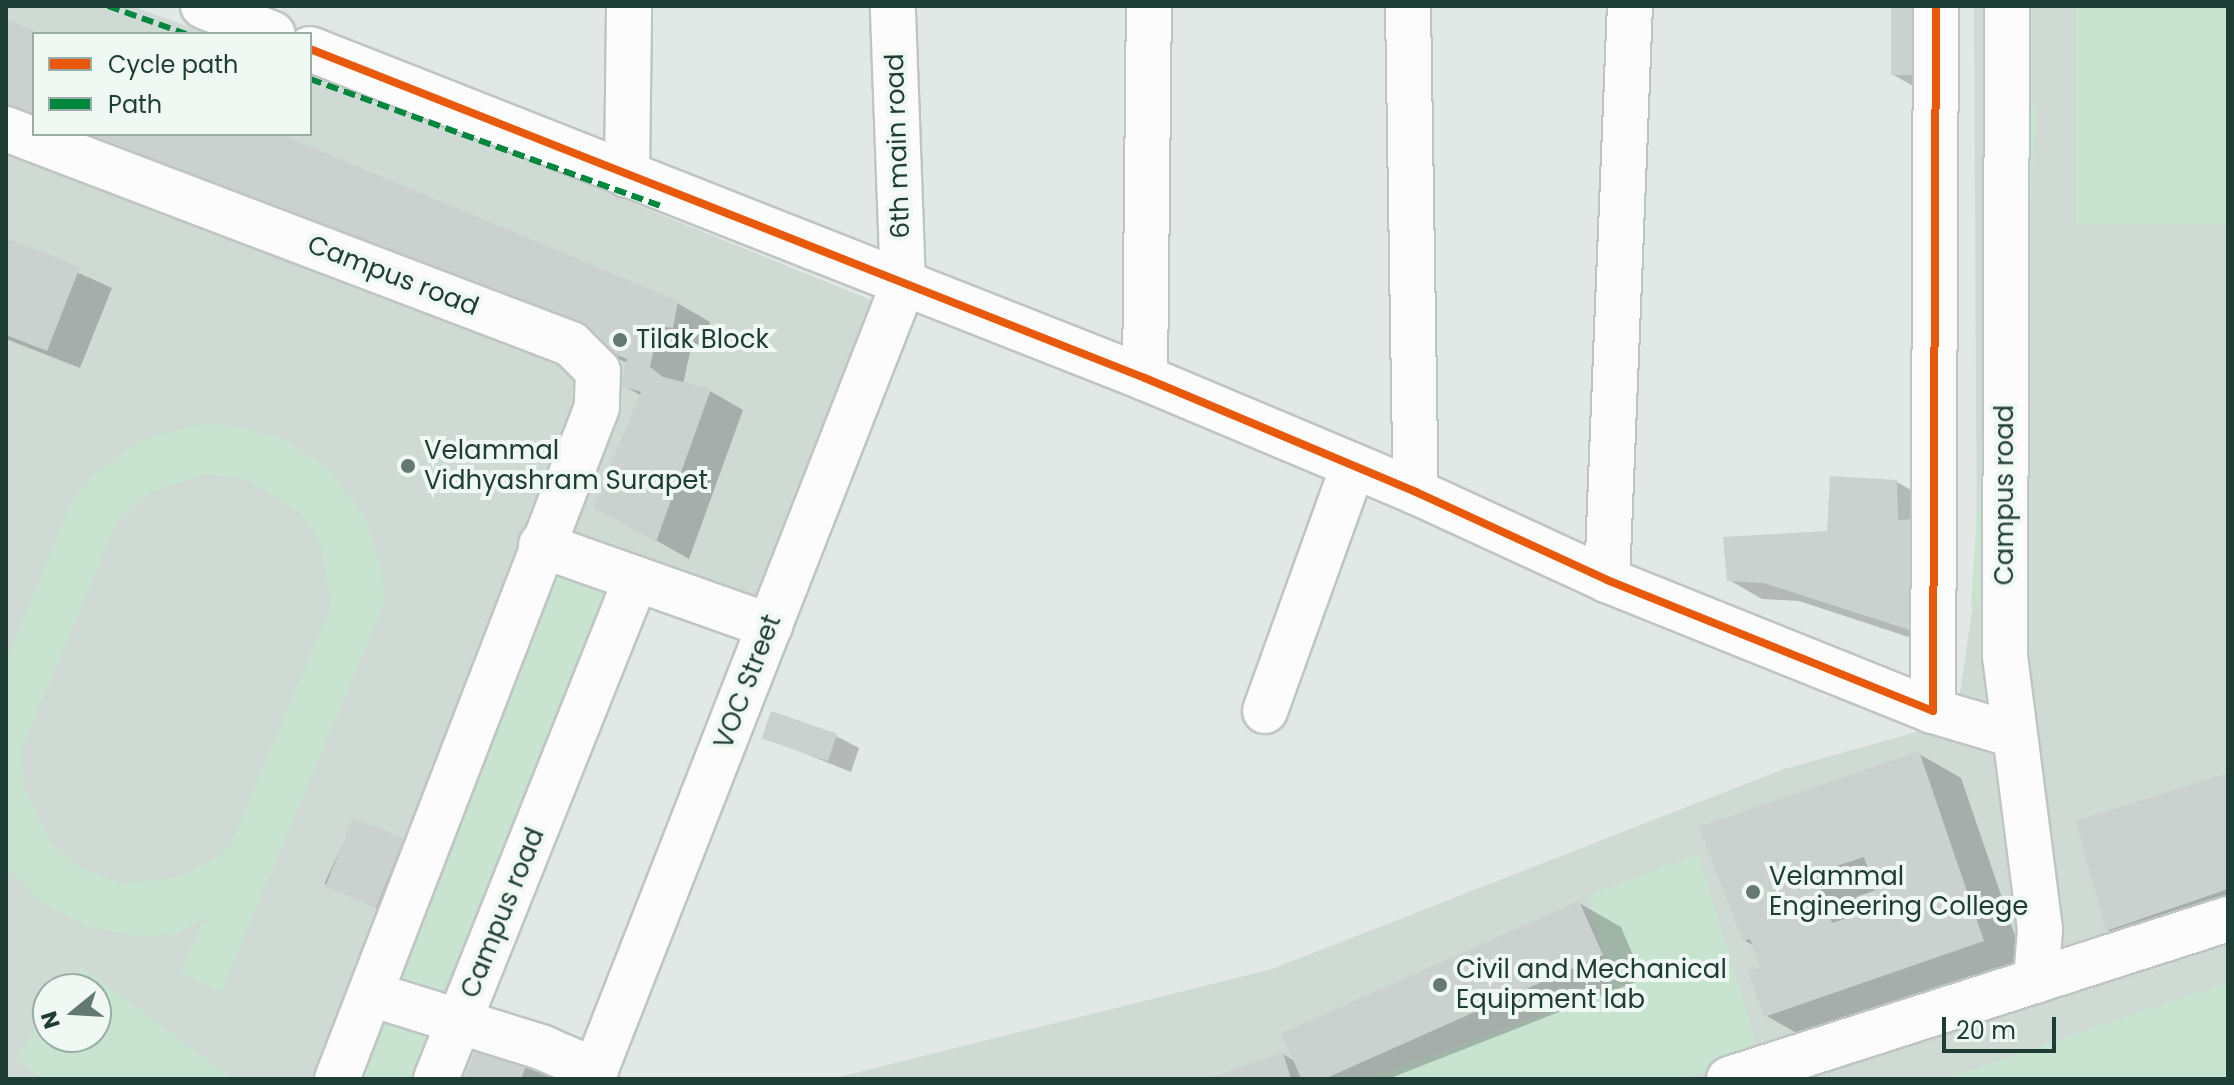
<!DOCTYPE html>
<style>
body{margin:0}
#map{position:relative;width:2234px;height:1085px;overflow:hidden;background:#e2e8e5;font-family:Poppins,sans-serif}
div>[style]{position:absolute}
.built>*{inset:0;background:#cfdad5}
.green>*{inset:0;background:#c9e3d1;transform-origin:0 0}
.shadow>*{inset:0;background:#0003;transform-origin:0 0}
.building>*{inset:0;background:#cad1ce;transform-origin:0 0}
.roads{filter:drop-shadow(2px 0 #bfc5c2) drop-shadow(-2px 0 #bfc5c2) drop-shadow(0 2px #bfc5c2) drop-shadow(0 -2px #bfc5c2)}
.minor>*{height:44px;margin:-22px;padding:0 22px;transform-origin:22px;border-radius:22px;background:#fbfcfb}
.quiet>*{height:6px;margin-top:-3px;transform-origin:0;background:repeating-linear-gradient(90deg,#00873e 0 12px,transparent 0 18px)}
.cycleway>*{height:8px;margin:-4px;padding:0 4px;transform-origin:4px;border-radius:4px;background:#e8590c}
.dots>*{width:22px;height:22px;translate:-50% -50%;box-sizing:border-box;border:4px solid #eff8f3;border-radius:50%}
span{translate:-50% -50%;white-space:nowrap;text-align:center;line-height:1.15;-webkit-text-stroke:8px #eff8f3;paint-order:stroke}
.street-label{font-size:26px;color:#1e3d34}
.poi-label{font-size:26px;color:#1e3d34}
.left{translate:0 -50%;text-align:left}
.frame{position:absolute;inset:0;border:8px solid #1e3d34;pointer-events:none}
.legend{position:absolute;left:32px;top:32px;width:280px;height:104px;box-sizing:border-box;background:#eff8f3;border:2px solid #9bada7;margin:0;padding:10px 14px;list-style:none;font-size:24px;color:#1e3d34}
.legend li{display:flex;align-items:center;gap:16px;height:40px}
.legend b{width:40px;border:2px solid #9bada7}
.north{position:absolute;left:32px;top:973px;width:80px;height:80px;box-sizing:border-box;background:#eff8f3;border:2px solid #9bada7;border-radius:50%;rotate:252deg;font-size:22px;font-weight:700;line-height:32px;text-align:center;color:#1e3d34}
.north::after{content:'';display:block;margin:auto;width:28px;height:36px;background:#637972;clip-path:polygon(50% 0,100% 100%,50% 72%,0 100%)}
.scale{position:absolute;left:1942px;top:1017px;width:114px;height:36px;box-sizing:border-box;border:4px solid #1e3d34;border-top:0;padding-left:10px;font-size:24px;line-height:28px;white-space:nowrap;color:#1e3d34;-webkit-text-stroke:6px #eff8f3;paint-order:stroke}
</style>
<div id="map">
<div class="built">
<i style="clip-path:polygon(evenodd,6px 6px,132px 6px,208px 34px,34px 34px,34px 134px,310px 134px,310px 72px,903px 313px,766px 654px,644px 597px,472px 1014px,605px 1061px,625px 1079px,6px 1079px,6px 6px,48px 989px,96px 989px,96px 1037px,48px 1037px,48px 989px)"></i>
<i style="clip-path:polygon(1974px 6px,2228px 6px,2228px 1079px,831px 1079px,1272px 969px,1781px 770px,1956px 721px,1977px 576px)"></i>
</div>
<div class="green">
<i style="left:2076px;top:6px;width:152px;height:218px"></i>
<i style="left:2006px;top:104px;width:31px;height:503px;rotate:4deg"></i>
<i style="clip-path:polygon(evenodd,223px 424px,281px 438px,330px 470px,365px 517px,383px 574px,384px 604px,221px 992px,180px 972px,205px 918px,174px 934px,144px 937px,87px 927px,35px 898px,6px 866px,6px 662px,72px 500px,91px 477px,138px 442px,194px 425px,223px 424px,205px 474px,246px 479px,298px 511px,321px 545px,331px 606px,232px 841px,218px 856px,182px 877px,121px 883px,83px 869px,51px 843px,24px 787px,23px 746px,117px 522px,147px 494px,205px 474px)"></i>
<i style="left:550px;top:556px;width:79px;height:463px;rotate:24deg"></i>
<i style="clip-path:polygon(1698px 854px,1760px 1055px,1683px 1079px,1368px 1079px,1611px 990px,1589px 895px)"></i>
<i style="clip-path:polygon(82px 967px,233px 1079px,43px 1079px,15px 1058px,48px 1013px,48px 1037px,96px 1037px,96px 989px,66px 989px)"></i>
<i style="clip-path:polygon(2228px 982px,2228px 1079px,1945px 1079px)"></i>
<i style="clip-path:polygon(377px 1007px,444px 1030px,425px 1079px,349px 1079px)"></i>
</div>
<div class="shadow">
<i style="clip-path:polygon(1893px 6px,1951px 6px,1915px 87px,1892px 74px)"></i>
<i style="clip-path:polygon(65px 134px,275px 134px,677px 303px,710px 322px,706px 346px,692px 343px,683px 384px,710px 391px,743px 410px,689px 559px,595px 506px,642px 396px,621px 384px,628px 363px)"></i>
<i style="clip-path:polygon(6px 240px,112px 288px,80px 368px,6px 339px)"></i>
<i style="clip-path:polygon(1897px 482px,1930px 501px,1951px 651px,1799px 601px,1762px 599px,1729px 580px,1829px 533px)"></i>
<i style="clip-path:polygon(836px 736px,859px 748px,851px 772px,764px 737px)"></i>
<i style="clip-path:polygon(evenodd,1919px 754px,1961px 778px,2025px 965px,1807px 1039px,1765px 1015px,1762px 968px,1754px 946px,1744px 940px,1919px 754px,1877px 890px,1883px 908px,1862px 915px,1856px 897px,1877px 890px)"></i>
<i style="clip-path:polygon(2228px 775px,2228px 919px,2141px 949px,2108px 930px)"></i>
<i style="left:354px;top:820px;width:80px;height:70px;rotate:25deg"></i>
<i style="clip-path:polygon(1579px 903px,1621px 927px,1643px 979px,1388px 1079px,1213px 1079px,1283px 1054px,1296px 1062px)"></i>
<i style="clip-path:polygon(481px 1043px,561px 1079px,467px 1079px)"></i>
</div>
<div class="building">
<i style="left:1891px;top:6px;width:38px;height:69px"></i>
<i style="clip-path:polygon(6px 19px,41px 34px,34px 34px,34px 118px,6px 106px)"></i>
<i style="clip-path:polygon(74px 134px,280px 134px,678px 301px,673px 328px,659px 326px,650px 367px,663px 377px,711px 389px,656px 542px,593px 507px,641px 392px,619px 385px,627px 359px)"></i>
<i style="clip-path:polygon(6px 238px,80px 267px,47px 351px,6px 335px)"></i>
<i style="clip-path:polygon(1830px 476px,1897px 480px,1898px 520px,1919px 519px,1919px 633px,1764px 583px,1727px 581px,1723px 537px,1827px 531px)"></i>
<i style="left:771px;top:711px;width:70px;height:29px;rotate:19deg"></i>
<i style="clip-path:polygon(evenodd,1919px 751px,1984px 941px,1764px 1017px,1748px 971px,1760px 967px,1750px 939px,1743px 941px,1699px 827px,1919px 751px,1864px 857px,1880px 907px,1832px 923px,1815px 873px,1864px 857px)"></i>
<i style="clip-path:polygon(2228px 773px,2228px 889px,2106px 931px,2076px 821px)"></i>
<i style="left:353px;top:818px;width:55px;height:74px;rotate:22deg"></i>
<i style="left:1579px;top:901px;width:59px;height:326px;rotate:66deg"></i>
<i style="clip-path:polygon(480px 1041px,530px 1055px,521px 1079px,464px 1079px)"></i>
<i style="clip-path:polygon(1283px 1052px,1291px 1079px,1208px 1079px)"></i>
</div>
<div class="roads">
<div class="minor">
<i style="left:203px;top:6px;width:75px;rotate:21.8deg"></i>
<i style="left:1408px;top:6px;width:486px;rotate:89.1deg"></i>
<i style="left:2007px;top:6px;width:650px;rotate:90.18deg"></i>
<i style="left:2005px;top:656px;width:275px;rotate:82.7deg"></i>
<i style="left:2040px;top:929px;width:52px;rotate:94.4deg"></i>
<i style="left:310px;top:49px;width:897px;rotate:21.51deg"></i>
<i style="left:1145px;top:378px;width:294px;rotate:22.8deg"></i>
<i style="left:1416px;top:492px;width:210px;rotate:24.7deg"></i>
<i style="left:1607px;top:580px;width:351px;rotate:21.9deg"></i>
<i style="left:1933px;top:711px;width:705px;rotate:-89.76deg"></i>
<i style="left:6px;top:129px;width:605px;rotate:20.83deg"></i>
<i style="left:571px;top:344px;width:38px;rotate:45deg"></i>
<i style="left:598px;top:371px;width:36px;rotate:92deg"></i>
<i style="left:597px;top:407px;width:721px;rotate:111.15deg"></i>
<i style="left:627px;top:175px;width:169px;rotate:-89.3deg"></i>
<i style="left:1145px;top:378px;width:372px;rotate:-89.4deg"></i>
<i style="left:541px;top:545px;width:243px;rotate:19.5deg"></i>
<i style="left:1607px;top:580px;width:574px;rotate:-87.71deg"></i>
<i style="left:1265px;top:711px;width:259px;rotate:-70.2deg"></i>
<i style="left:1933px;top:711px;width:84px;rotate:16.5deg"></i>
<i style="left:371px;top:994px;width:178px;rotate:17.3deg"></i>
<i style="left:541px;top:1047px;width:60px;rotate:23.6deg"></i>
<i style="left:436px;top:1079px;width:539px;rotate:-68.2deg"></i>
<i style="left:592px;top:1079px;width:853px;rotate:-68.61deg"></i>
<i style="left:903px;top:285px;width:279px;rotate:-92.1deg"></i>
<i style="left:1729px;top:1079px;width:524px;rotate:-17.78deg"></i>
</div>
</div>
<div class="quiet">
<i style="left:108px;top:6px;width:83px;rotate:19.7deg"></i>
<i style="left:310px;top:79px;width:372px;rotate:19.9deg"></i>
</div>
<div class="cycleway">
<i style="left:310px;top:49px;width:897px;rotate:21.51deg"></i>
<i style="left:1145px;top:378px;width:294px;rotate:22.8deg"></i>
<i style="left:1416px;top:492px;width:210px;rotate:24.7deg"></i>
<i style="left:1607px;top:580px;width:351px;rotate:21.9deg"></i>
<i style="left:1933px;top:711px;width:705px;rotate:-89.76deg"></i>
</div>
<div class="dots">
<i style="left:620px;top:340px;background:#637972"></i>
<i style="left:408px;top:466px;background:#637972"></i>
<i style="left:1753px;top:892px;background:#637972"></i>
<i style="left:1440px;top:985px;background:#637972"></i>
</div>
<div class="street-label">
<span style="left:898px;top:146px;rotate:-92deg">6th main road</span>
<span style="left:393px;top:276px;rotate:21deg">Campus road</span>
<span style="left:2005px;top:495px;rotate:-90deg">Campus road</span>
<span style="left:748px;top:682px;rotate:-69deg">VOC Street</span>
<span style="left:503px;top:913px;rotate:-68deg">Campus road</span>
</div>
<div class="poi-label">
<span class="left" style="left:636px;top:340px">Tilak Block</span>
<span class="left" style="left:424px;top:466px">Velammal<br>Vidhyashram Surapet</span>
<span class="left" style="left:1769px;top:892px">Velammal<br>Engineering College</span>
<span class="left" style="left:1456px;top:985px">Civil and Mechanical<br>Equipment lab</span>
</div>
<div class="frame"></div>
<ul class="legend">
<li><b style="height:10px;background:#e8590c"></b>Cycle path</li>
<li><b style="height:10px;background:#00873e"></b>Path</li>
</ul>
<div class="north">N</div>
<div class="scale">20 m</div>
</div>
